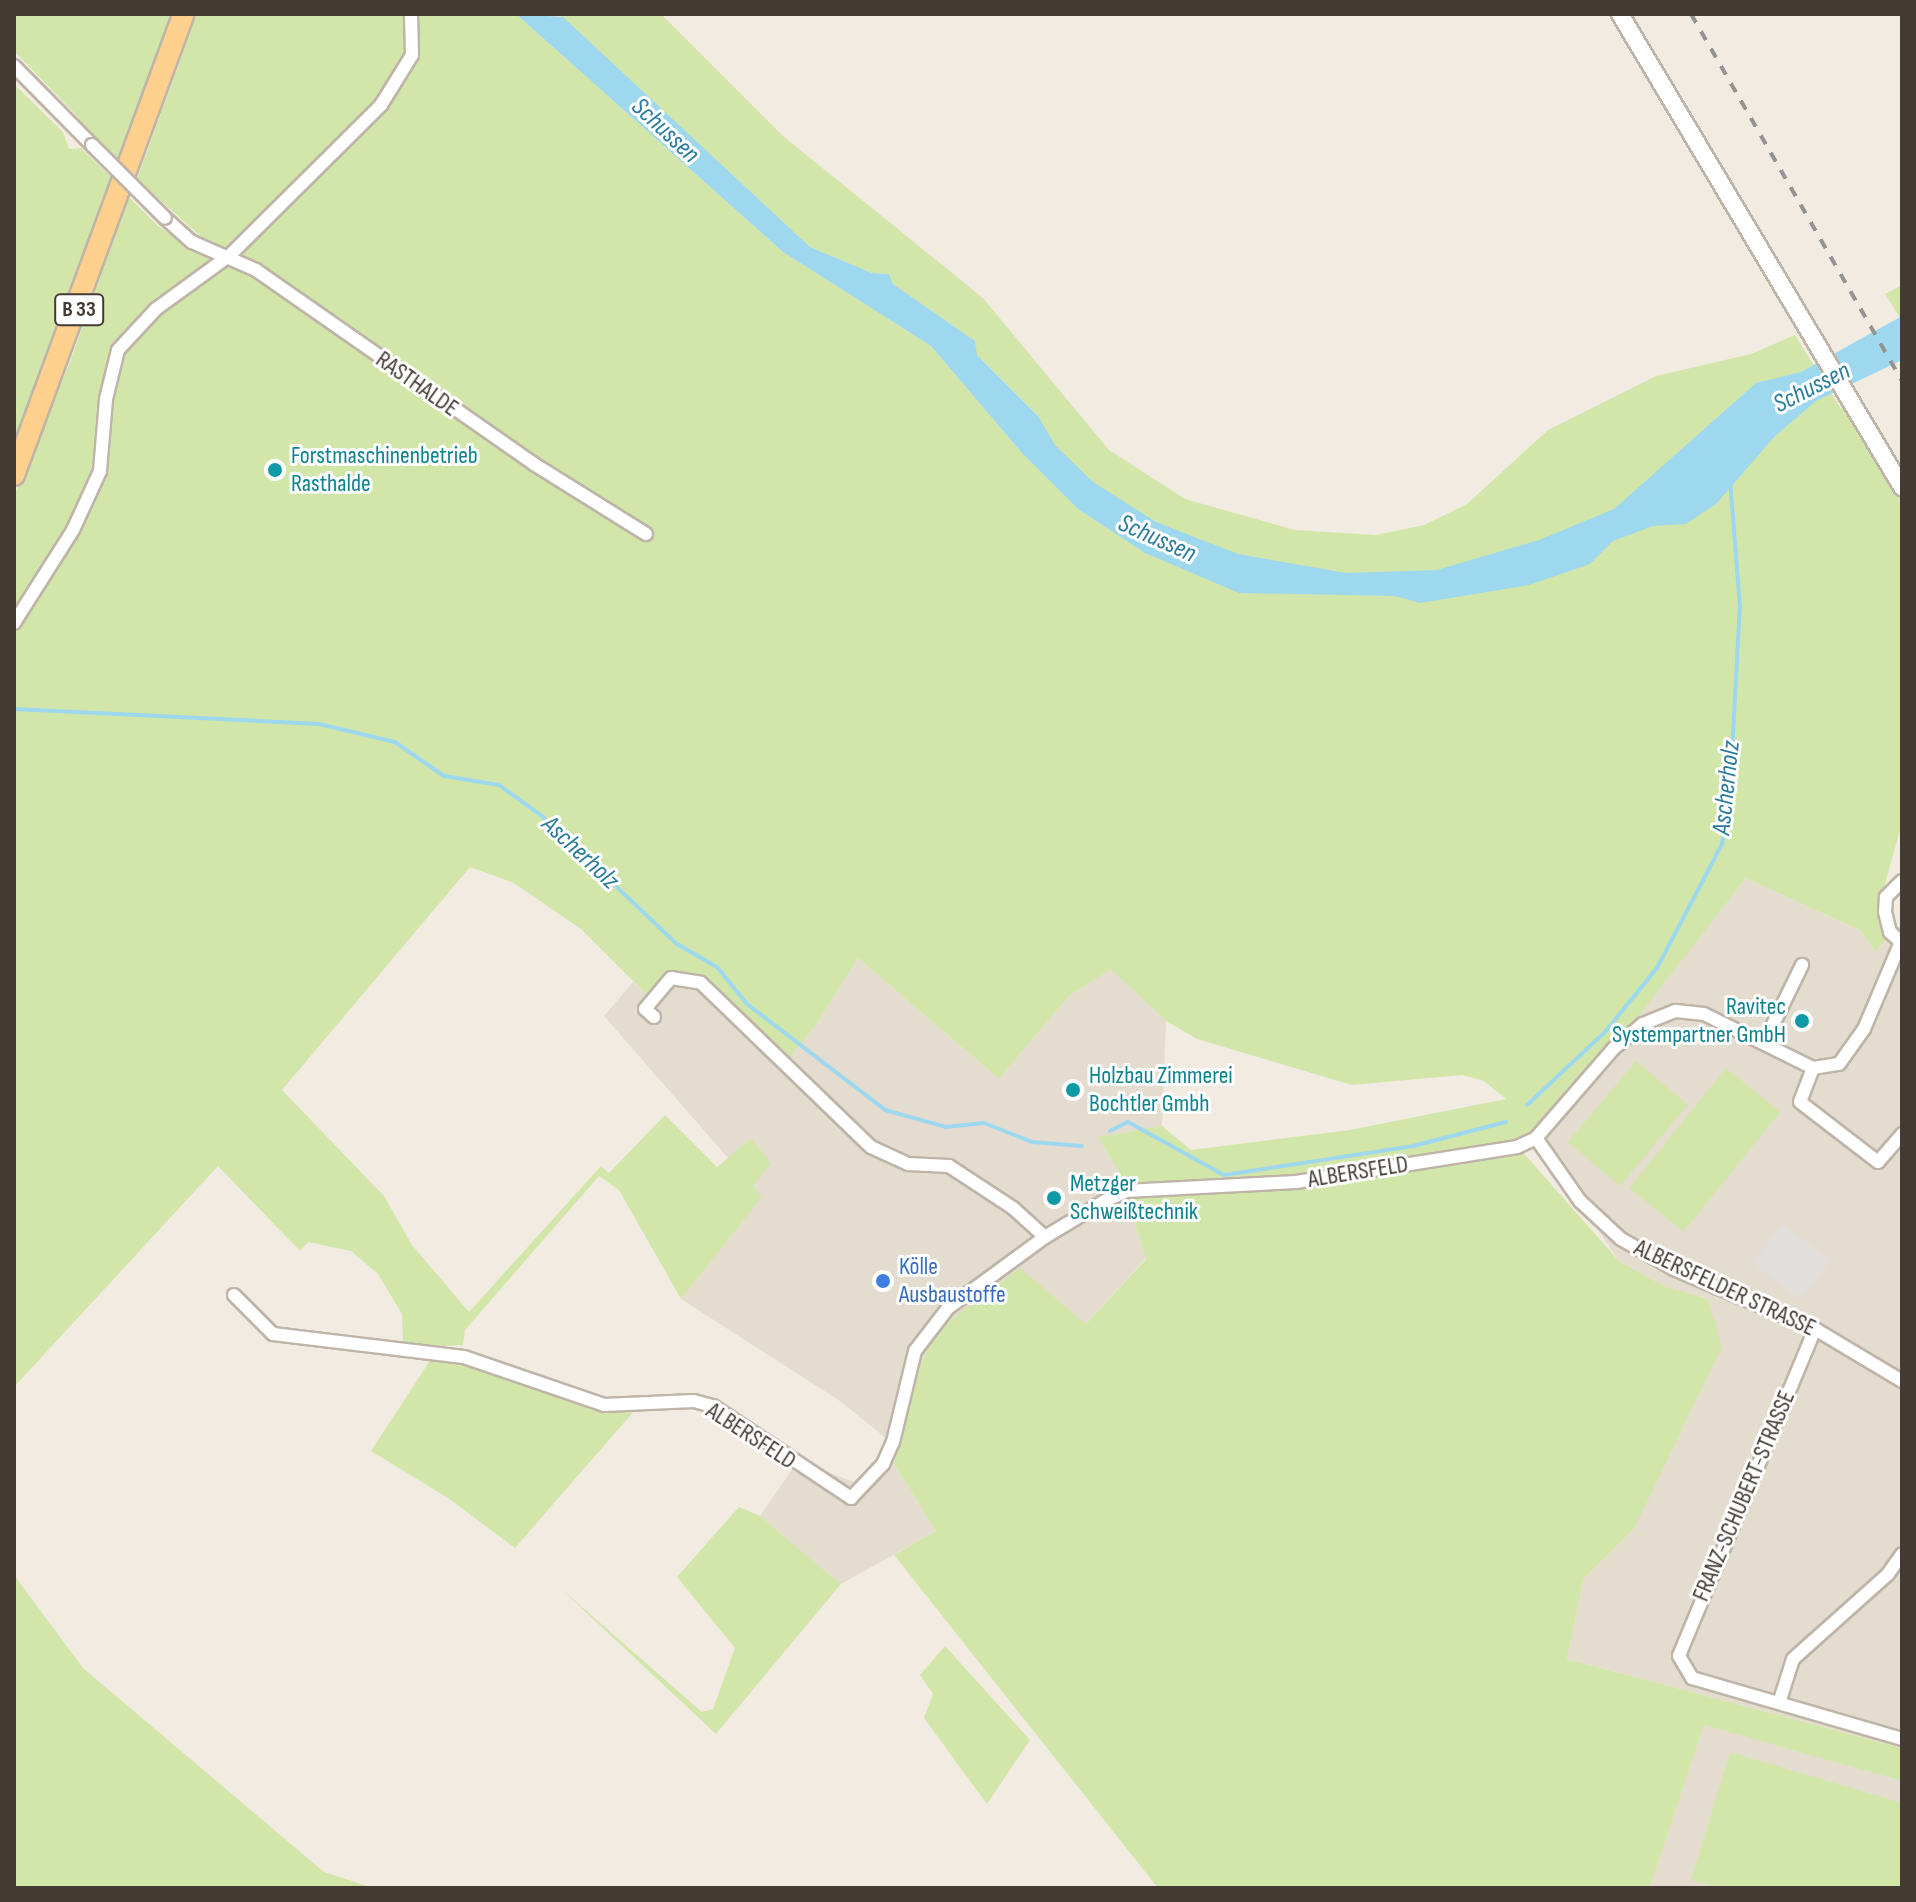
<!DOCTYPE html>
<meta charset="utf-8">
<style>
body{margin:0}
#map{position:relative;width:1916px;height:1902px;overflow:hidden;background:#f1ebe2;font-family:"Sofia Sans Condensed",sans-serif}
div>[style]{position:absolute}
.residential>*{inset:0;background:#e5dcd0}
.green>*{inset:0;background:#d3e6aa;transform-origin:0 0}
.parking>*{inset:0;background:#e1dedb;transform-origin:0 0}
.water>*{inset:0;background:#9dd8ef}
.stream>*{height:4px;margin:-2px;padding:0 2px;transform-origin:2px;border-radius:2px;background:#9dd8ef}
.roads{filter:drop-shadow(2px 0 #bfb4a8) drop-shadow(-2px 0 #bfb4a8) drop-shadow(0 2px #bfb4a8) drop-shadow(0 -2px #bfb4a8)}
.minor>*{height:12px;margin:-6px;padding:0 6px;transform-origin:6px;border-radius:6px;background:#fff}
.tertiary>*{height:16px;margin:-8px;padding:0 8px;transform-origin:8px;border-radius:8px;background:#fff}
.primary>*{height:20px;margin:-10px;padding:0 10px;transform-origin:10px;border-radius:10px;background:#fed08e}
.rail>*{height:4px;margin-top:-2px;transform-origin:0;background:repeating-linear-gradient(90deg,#939393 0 10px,transparent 0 20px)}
.bridges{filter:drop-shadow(2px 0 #bfb4a8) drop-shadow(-2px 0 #bfb4a8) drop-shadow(0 2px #bfb4a8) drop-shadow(0 -2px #bfb4a8)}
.minor-bridge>*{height:12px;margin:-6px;padding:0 6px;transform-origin:6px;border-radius:6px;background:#fff}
.dots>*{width:22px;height:22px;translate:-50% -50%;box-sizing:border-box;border:4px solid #fff;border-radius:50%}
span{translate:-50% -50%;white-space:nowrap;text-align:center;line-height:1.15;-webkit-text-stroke:6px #fff;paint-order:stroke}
.shield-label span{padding:2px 6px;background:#fff;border:2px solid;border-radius:6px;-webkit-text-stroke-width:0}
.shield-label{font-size:22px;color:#433a33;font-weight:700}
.street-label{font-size:24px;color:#433a33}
.culture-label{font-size:24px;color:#0d838f}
.left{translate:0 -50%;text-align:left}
.right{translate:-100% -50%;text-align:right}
.shop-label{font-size:24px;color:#366cbe}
.water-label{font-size:26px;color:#2a7b9d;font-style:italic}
.frame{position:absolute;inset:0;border:16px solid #433a33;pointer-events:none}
</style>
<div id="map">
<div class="residential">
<i style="clip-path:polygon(1746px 878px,1861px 931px,1875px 951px,1902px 925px,1902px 1748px,1567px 1659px,1584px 1578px,1634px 1529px,1708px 1299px,1664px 1286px,1619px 1261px,1536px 1138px)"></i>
<i style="clip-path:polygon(858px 958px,999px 1079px,1069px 996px,1111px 968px,1166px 1021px,1162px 1126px,1099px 1137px,1118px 1170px,1146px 1258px,1086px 1324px,936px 1331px,920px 1367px,894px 1464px,936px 1531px,841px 1584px,760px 1516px,798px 1461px,854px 1482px,876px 1464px,887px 1439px,840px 1401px,681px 1299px,761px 1196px,753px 1187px,751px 1138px,728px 1158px,604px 1016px,633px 982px,652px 999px,671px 978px,691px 977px,783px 1064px,817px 1024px)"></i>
<i style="clip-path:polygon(1704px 1724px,1902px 1781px,1902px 1888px,1650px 1888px)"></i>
</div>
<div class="green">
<i style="clip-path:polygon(14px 14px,172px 14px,122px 166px,81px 129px,73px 121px,78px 117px,14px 51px)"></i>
<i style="clip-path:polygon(197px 14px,516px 14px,783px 252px,931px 346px,1021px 452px,1038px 416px,976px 354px,975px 341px,893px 284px,889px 274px,872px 273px,810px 247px,558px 14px,661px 14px,783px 136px,983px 298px,1109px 450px,1185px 499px,1295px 530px,1376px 535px,1424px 525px,1467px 504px,1548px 430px,1656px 376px,1751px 354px,1795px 335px,1841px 409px,1848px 396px,1902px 487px,1902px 823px,1877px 912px,1885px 941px,1875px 951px,1861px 931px,1746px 878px,1613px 1049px,1536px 1138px,1518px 1147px,1619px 1261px,1664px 1286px,1708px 1299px,1722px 1347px,1634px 1529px,1584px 1578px,1567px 1659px,1902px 1748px,1902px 1781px,1704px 1725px,1650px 1888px,1158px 1888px,894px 1555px,936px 1531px,894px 1464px,920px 1367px,936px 1331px,1020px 1268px,1086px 1324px,1146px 1259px,1118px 1170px,1098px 1137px,1162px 1126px,1191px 1150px,1350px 1130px,1506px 1099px,1484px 1081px,1463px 1075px,1352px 1085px,1197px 1039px,1166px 1021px,1111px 969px,1069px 996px,999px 1079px,858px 958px,817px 1024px,783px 1065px,701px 983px,680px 976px,652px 1000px,581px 929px,514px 883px,470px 867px,282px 1090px,384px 1196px,412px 1245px,469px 1312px,601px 1166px,609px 1173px,665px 1115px,717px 1167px,751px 1138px,771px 1163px,753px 1186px,762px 1197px,681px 1299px,619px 1190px,599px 1176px,465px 1330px,463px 1345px,403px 1348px,402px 1314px,378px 1274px,351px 1251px,308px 1242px,300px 1251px,218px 1166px,14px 1387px,14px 496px,70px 362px,129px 197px,157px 225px,192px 249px,201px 237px,137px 179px)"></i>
<i style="clip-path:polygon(14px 84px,63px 132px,69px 149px,81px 148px,114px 180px,14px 445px)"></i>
<i style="clip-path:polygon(1902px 285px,1902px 321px,1885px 294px)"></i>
<i style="left:1636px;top:1061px;width:68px;height:106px;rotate:40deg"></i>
<i style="left:1726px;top:1068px;width:70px;height:154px;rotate:39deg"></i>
<i style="clip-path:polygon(433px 1356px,467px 1361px,582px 1406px,635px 1410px,515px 1548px,448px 1498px,371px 1451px)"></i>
<i style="clip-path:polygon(739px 1507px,760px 1516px,841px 1584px,716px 1734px,559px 1587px,702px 1712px,713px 1709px,735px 1648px,677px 1577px)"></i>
<i style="clip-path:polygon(14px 1575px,83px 1668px,324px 1872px,374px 1888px,14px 1888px)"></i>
<i style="clip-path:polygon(945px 1646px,1030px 1740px,987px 1804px,924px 1718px,933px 1694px,920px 1675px)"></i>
<i style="clip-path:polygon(1730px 1752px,1902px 1803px,1900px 1888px,1720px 1888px,1691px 1880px)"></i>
</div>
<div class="parking">
<i style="left:1783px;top:1224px;width:60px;height:49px;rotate:38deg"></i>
</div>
<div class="water">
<i style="clip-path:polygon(516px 14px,563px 17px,810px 247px,872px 273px,889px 274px,893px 284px,975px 341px,977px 355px,1038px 416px,1055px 445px,1093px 482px,1156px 522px,1238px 554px,1346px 573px,1437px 570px,1539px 540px,1614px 509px,1756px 383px,1801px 372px,1902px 316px,1902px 360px,1816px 401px,1775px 436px,1716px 504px,1686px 524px,1653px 526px,1613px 541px,1590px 564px,1529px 585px,1420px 603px,1395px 596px,1239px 593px,1145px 553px,1078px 509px,1021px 452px,931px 346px,783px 252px)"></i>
</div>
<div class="stream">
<i style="left:14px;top:709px;width:305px;rotate:2.8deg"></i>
<i style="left:319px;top:724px;width:78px;rotate:13.3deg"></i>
<i style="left:395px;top:742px;width:60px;rotate:34.8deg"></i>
<i style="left:444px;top:776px;width:56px;rotate:9.3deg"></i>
<i style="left:499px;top:785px;width:54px;rotate:36deg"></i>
<i style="left:543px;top:817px;width:185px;rotate:43.5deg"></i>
<i style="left:677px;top:944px;width:46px;rotate:29.9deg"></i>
<i style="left:717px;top:967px;width:48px;rotate:51deg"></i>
<i style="left:747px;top:1004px;width:174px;rotate:37.5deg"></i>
<i style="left:885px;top:1110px;width:63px;rotate:15.6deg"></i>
<i style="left:946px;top:1127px;width:38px;rotate:-6deg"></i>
<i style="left:984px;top:1123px;width:52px;rotate:21.6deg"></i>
<i style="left:1032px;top:1142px;width:50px;rotate:4.6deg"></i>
<i style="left:1527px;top:1105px;width:107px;rotate:-43.1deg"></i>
<i style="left:1605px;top:1032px;width:82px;rotate:-50.9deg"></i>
<i style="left:1657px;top:968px;width:140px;rotate:-62.3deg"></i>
<i style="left:1722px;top:844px;width:38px;rotate:-79deg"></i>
<i style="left:1729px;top:807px;width:200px;rotate:-86.9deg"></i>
<i style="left:1740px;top:607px;width:126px;rotate:-94.5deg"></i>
<i style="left:1110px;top:1131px;width:20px;rotate:-27deg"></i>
<i style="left:1128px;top:1122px;width:110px;rotate:28.9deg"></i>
<i style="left:1224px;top:1175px;width:191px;rotate:-8.7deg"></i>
<i style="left:1413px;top:1146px;width:96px;rotate:-14.5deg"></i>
</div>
<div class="roads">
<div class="minor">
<i style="left:14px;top:66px;width:111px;rotate:45.4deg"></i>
<i style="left:165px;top:218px;width:36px;rotate:42deg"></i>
<i style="left:192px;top:242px;width:70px;rotate:23.6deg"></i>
<i style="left:256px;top:270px;width:339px;rotate:34.9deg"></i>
<i style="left:534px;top:464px;width:132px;rotate:32deg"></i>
<i style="left:14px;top:623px;width:110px;rotate:-57.6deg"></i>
<i style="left:73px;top:530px;width:65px;rotate:-65.4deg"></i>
<i style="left:100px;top:471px;width:72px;rotate:-85.2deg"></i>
<i style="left:106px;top:399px;width:50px;rotate:-76.2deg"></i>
<i style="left:118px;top:350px;width:56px;rotate:-47.2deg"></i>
<i style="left:156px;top:309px;width:92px;rotate:-36.1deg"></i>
<i style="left:230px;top:255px;width:213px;rotate:-44.8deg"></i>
<i style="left:381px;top:105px;width:59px;rotate:-58.2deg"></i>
<i style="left:412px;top:55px;width:41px;rotate:-91.4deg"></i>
<i style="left:1902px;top:881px;width:23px;rotate:135deg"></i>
<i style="left:1886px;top:897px;width:15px;rotate:94deg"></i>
<i style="left:1885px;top:912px;width:21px;rotate:76deg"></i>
<i style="left:1890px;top:932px;width:16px;rotate:43deg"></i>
<i style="left:654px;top:1017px;width:12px;rotate:-138deg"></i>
<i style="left:645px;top:1009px;width:40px;rotate:-50deg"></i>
<i style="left:671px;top:978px;width:30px;rotate:9deg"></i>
<i style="left:701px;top:983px;width:236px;rotate:44deg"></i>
<i style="left:871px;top:1147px;width:41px;rotate:24.7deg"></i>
<i style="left:908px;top:1164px;width:41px;rotate:2.8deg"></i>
<i style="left:949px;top:1166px;width:77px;rotate:33.3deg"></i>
<i style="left:1013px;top:1208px;width:43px;rotate:42.2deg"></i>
<i style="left:1764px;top:1043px;width:87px;rotate:-64deg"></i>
<i style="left:1813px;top:1068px;width:36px;rotate:111deg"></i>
<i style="left:1800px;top:1102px;width:98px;rotate:37.6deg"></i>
<i style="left:1878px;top:1162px;width:37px;rotate:-49deg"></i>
<i style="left:1536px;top:1138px;width:77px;rotate:55.1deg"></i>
<i style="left:1580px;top:1201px;width:56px;rotate:42.8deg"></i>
<i style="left:1621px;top:1239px;width:61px;rotate:29.5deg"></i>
<i style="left:1674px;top:1269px;width:153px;rotate:23.1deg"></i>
<i style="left:1815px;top:1329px;width:101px;rotate:30.9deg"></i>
<i style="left:234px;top:1295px;width:55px;rotate:45deg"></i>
<i style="left:273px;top:1334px;width:192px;rotate:6.9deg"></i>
<i style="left:464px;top:1357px;width:148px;rotate:18.9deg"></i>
<i style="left:604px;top:1405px;width:90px;rotate:-2.5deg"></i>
<i style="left:694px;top:1401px;width:20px;rotate:15deg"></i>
<i style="left:713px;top:1406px;width:166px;rotate:33.7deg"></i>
<i style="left:851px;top:1498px;width:47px;rotate:-46.7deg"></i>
<i style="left:883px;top:1464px;width:24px;rotate:-66deg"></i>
<i style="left:893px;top:1442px;width:94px;rotate:-76.4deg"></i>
<i style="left:915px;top:1351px;width:54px;rotate:-52.5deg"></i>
<i style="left:948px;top:1308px;width:120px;rotate:-36.2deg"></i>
<i style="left:1045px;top:1237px;width:70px;rotate:-31deg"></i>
<i style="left:1105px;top:1201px;width:23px;rotate:-25deg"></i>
<i style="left:1126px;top:1191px;width:170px;rotate:-3deg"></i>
<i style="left:1296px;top:1182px;width:224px;rotate:-9deg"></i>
<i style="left:1517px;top:1147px;width:21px;rotate:-25deg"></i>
<i style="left:1536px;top:1138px;width:118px;rotate:-49.1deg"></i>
<i style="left:1613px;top:1049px;width:39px;rotate:-40deg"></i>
<i style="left:1643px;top:1024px;width:35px;rotate:-22deg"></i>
<i style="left:1676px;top:1011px;width:28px;rotate:6deg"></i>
<i style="left:1704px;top:1014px;width:122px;rotate:26.4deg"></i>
<i style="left:1813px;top:1068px;width:26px;rotate:-9deg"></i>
<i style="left:1839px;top:1064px;width:43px;rotate:-54.5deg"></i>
<i style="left:1864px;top:1029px;width:95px;rotate:-67deg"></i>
<i style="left:1815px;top:1329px;width:354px;rotate:112.6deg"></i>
<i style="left:1679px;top:1656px;width:26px;rotate:59deg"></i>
<i style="left:1692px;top:1678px;width:219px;rotate:16.2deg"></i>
<i style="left:1779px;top:1703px;width:46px;rotate:-72.3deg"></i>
<i style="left:1793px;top:1659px;width:127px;rotate:-41.8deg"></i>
<i style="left:1888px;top:1574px;width:24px;rotate:-55deg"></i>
</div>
<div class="tertiary">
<i style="left:1620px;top:14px;width:551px;rotate:59.2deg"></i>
</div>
<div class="primary">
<i style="left:14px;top:475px;width:491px;rotate:-69.8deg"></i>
</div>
</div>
<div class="rail">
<i style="left:1691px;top:14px;width:423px;rotate:60.1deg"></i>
</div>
<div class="bridges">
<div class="minor-bridge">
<i style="left:92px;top:145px;width:103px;rotate:45deg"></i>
</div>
</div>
<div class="dots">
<i style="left:275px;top:470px;background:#0f9aa8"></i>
<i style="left:1802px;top:1021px;background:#0f9aa8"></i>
<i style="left:1073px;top:1090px;background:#0f9aa8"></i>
<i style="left:1054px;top:1198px;background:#0f9aa8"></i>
<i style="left:883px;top:1281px;background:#3f7fe0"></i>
</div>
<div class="shield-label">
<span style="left:79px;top:310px">B 33</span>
</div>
<div class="street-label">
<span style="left:417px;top:384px;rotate:35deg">RASTHALDE</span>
<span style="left:1358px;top:1172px;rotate:-9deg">ALBERSFELD</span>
<span style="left:1725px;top:1288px;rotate:25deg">ALBERSFELDER STRASSE</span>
<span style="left:751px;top:1436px;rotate:33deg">ALBERSFELD</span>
<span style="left:1744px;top:1496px;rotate:-67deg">FRANZ-SCHUBERT-STRASSE</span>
</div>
<div class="culture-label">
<span class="left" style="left:291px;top:470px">Forstmaschinenbetrieb<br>Rasthalde</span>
<span class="right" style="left:1786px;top:1021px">Ravitec<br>Systempartner GmbH</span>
<span class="left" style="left:1089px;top:1090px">Holzbau Zimmerei<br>Bochtler Gmbh</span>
<span class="left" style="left:1070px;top:1198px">Metzger<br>Schweißtechnik</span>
</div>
<div class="shop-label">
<span class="left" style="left:899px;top:1281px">Kölle<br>Ausbaustoffe</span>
</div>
<div class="water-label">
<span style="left:665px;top:131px;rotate:43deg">Schussen</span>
<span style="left:1812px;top:388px;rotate:-27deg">Schussen</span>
<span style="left:1157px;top:539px;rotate:24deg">Schussen</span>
<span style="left:1727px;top:788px;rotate:-84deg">Ascherholz</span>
<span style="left:580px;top:853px;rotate:43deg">Ascherholz</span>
</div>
<div class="frame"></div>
</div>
